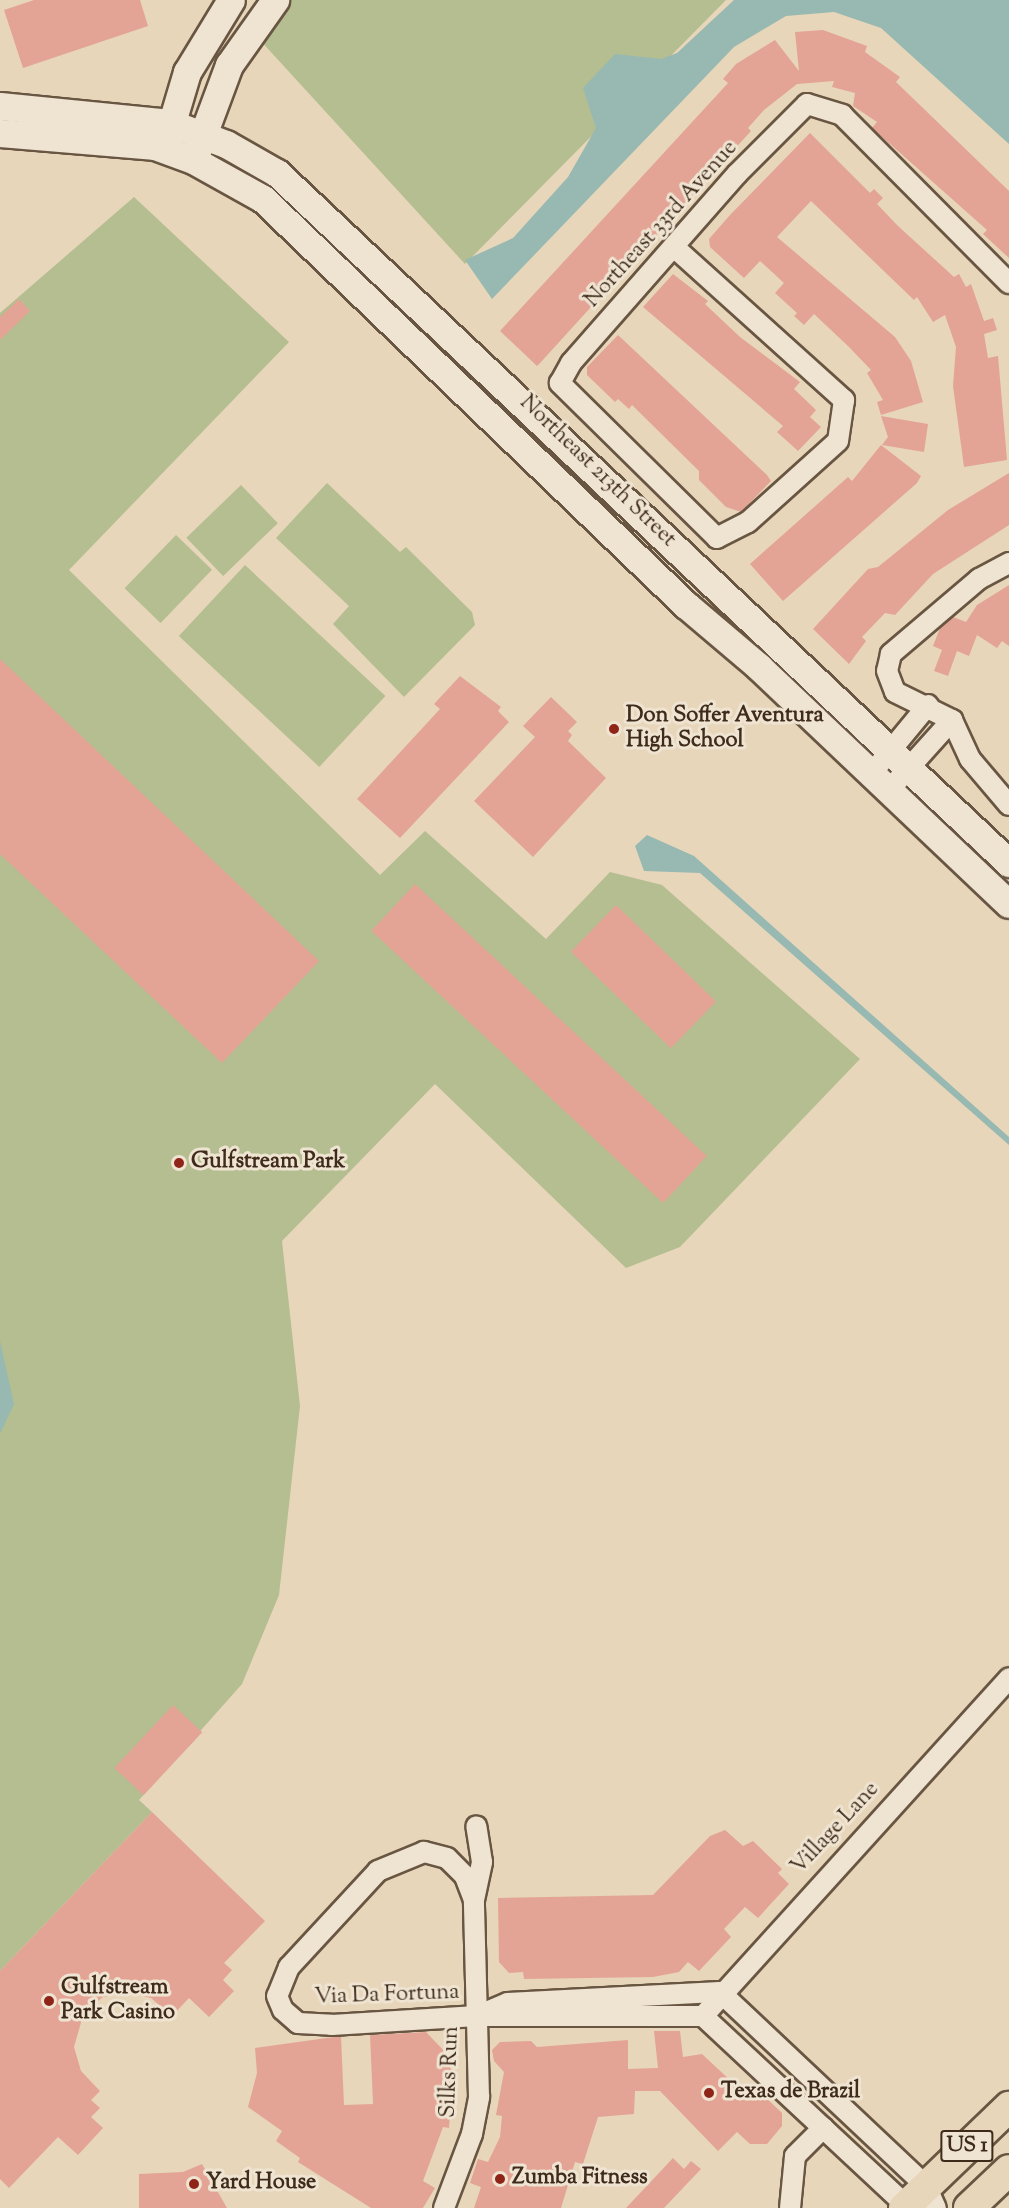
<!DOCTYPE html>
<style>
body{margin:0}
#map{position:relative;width:1009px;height:2208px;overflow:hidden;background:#e7d6ba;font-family:"Sorts Mill Goudy",serif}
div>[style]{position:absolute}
.green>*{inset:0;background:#b4be90;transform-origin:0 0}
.water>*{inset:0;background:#97b9b1}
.building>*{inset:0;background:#e3a495;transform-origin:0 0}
.roads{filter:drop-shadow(2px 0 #695642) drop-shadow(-2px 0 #695642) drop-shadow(0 2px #695642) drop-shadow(0 -2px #695642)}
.street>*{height:20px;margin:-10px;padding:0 10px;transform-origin:10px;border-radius:10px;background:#efe4d2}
.secondary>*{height:27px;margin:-13.5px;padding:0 13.5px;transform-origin:13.5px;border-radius:13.5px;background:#efe4d2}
.primary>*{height:30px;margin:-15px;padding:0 15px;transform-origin:15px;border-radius:15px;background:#e7d6ba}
.dots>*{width:16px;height:16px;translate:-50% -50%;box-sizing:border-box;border:3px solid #efe4d2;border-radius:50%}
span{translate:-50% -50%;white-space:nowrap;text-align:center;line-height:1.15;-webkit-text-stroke:6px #efe4d2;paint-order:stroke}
.shield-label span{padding:2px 4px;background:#efe4d2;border:2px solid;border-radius:4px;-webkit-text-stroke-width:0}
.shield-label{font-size:21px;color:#3f2b1a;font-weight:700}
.street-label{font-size:22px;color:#3f2b1a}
.poi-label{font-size:22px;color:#3f2b1a;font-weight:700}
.left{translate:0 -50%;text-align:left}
</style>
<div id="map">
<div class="green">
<i style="clip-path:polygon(279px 0,726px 0,465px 264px,259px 39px)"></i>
<i style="clip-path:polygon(134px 197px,289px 342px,69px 570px,380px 875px,425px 831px,546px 939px,610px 872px,662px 885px,860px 1059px,680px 1247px,626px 1268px,435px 1084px,282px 1241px,300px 1406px,279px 1595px,242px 1684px,139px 1800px,152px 1812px,0 1971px,0 313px)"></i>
<i style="clip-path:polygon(327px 483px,400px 552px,406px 547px,472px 612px,475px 625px,404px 697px,333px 624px,349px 606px,276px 538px)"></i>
<i style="left:241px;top:485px;width:53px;height:76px;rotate:46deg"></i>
<i style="left:176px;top:535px;width:50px;height:74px;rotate:44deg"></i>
<i style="left:245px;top:565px;width:192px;height:97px;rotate:43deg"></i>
</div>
<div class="water">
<i style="clip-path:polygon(734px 0,1009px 0,1009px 144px,881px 28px,834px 12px,786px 16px,734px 47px,492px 299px,465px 260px,513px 238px,568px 177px,596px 128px,583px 88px,615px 54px,661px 59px,677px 53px)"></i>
<i style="clip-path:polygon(647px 835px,694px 856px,1009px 1137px,1009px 1145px,700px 873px,644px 871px,635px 846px)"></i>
<i style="clip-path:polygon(0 1341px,14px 1404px,0 1434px)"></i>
</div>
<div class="building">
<i style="clip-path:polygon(34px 0,140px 0,148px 26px,23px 68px,4px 10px)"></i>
<i style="clip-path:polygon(823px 30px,867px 46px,865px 52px,900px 77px,896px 82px,1009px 191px,1009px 258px,983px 234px,987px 230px,872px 128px,877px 122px,853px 106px,855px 93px,832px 87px,834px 81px,797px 84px,764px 110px,748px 128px,751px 131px,541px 362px,537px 366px,500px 331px,728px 83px,723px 79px,736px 64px,775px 40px,799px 71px,795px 32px)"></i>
<i style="clip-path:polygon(810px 133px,870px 193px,874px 189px,883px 198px,877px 204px,898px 226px,954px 277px,959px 274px,966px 287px,971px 284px,984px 321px,993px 318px,997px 330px,984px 334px,988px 358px,998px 356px,1007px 460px,964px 467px,953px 386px,956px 347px,945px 315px,933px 322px,917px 297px,914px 300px,811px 201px,777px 237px,895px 337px,911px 361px,923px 402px,881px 415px,877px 402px,883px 400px,867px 373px,871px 370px,849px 347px,814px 314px,804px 325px,794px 316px,797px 313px,775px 293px,784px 283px,760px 261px,744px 278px,710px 247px,709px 239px,730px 215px)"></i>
<i style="clip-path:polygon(673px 274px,708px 301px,705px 304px,740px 337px,800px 382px,794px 389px,816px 410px,810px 417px,821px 427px,798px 451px,777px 432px,783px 426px,643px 307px)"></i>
<i style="clip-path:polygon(19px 299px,30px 311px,0 340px,0 317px)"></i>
<i style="clip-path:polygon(618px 335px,767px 475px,771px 481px,741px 512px,726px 507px,699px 480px,699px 471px,632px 405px,629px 409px,618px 399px,615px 402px,587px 375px,587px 367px)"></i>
<i style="clip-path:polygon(881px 416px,928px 424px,924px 452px,882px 445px,888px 437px)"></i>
<i style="clip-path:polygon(881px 445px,921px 476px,917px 483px,783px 601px,750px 564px,848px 477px,852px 481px)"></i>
<i style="clip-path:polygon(1009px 473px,1009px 525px,933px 574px,895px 615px,885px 613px,862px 637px,866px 641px,849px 664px,813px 629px,868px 569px,878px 567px,948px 510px)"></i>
<i style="clip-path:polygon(1009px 585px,1009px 646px,1002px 641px,997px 648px,977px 635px,969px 656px,957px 651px,948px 676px,934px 671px,942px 650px,933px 646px,940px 628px,953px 617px,966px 622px,977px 605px)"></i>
<i style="clip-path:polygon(0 659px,319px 961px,222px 1063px,0 854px)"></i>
<i style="clip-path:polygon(460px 676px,501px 707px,498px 711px,509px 722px,400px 838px,357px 799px,440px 709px,434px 704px)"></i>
<i style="clip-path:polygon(551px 697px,577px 722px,568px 731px,572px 735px,568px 741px,606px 778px,533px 857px,474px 801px,535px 737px,523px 726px)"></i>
<i style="left:415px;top:884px;width:399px;height:64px;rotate:43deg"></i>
<i style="left:616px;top:905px;width:139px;height:65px;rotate:44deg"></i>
<i style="left:173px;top:1705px;width:40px;height:86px;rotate:43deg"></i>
<i style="clip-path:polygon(152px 1812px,265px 1921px,224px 1963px,232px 1970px,223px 1980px,234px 1991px,209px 2017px,189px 1998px,172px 2016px,151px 1998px,127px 1992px,103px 1997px,84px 2012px,74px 2047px,81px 2071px,100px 2091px,91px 2100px,100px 2108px,91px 2117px,103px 2128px,78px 2155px,58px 2137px,9px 2188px,0 2179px,0 1971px)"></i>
<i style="clip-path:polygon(725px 1830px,743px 1846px,753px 1841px,782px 1869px,778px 1873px,789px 1884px,758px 1918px,745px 1907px,724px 1929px,731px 1937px,699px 1971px,688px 1962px,679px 1972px,653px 1977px,524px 1979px,523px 1972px,509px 1973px,499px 1962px,498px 1898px,653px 1895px,710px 1836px)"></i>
<i style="clip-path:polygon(654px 2031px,680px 2031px,683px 2057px,702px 2054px,747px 2096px,762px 2094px,782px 2113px,782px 2126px,767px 2144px,750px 2144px,737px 2132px,718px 2151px,660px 2091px,635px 2091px,634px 2114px,598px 2117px,583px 2164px,575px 2162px,561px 2208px,474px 2208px,481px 2187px,470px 2183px,478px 2159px,488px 2162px,500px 2137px,502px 2116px,496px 2115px,504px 2072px,494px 2061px,492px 2050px,500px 2042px,531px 2041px,537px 2047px,628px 2040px,628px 2069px,658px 2068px)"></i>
<i style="clip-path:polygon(426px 2032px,447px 2054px,453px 2078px,449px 2128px,443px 2127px,423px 2181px,435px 2188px,423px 2208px,371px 2208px,298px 2162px,300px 2158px,276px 2141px,282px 2131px,248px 2107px,257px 2073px,255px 2048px,341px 2036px,344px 2105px,373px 2104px,370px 2035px)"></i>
<i style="clip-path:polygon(673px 2158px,684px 2169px,691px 2161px,701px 2169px,664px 2208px,626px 2208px)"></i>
<i style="clip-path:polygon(202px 2164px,227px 2208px,139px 2208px,139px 2174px,183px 2172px)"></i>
</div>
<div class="roads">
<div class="street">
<i style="left:674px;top:247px;width:229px;rotate:42deg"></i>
<i style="left:844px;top:400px;width:41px;rotate:98.3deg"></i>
<i style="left:838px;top:441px;width:121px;rotate:138deg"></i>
<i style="left:748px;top:522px;width:35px;rotate:153deg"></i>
<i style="left:717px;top:538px;width:221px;rotate:-135.4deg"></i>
<i style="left:560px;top:383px;width:23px;rotate:-61deg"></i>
<i style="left:571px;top:363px;width:252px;rotate:-48.7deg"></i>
<i style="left:737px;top:174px;width:99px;rotate:-45deg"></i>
<i style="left:807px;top:104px;width:37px;rotate:17deg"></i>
<i style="left:842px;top:115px;width:237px;rotate:45.2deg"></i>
<i style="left:1009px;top:563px;width:34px;rotate:152deg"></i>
<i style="left:979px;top:579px;width:116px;rotate:139.6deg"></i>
<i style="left:891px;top:654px;width:17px;rotate:103deg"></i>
<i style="left:887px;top:671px;width:22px;rotate:69deg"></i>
<i style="left:895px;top:692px;width:64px;rotate:26.2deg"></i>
<i style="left:952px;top:720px;width:43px;rotate:65.2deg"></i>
<i style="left:970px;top:759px;width:60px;rotate:49.7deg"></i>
<i style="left:872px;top:773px;width:88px;rotate:-50.5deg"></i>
<i style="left:889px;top:790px;width:94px;rotate:-48deg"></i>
<i style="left:474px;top:1900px;width:26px;rotate:-111deg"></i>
<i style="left:465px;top:1876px;width:25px;rotate:-135deg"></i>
<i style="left:447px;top:1858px;width:24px;rotate:-165deg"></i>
<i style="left:424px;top:1852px;width:50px;rotate:157.6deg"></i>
<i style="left:378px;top:1871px;width:131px;rotate:132.8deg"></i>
<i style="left:289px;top:1967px;width:31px;rotate:112deg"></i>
<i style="left:277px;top:1996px;width:15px;rotate:67deg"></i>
<i style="left:283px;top:2010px;width:20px;rotate:41deg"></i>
<i style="left:298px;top:2023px;width:34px;rotate:3deg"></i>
<i style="left:332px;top:2025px;width:145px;rotate:-3.6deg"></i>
<i style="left:477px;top:2016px;width:226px"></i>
<i style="left:720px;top:1992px;width:283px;rotate:43.3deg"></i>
<i style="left:926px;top:2186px;width:24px;rotate:66deg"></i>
<i style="left:482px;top:2014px;width:28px;rotate:-23deg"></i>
<i style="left:508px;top:2003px;width:212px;rotate:-3deg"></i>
<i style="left:703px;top:2016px;width:456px;rotate:-47.8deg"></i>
<i style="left:703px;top:2016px;width:282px;rotate:43deg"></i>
<i style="left:444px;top:2208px;width:79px;rotate:-69.3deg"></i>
<i style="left:472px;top:2134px;width:38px;rotate:-79deg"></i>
<i style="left:479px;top:2097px;width:197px;rotate:-91.5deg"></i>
<i style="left:474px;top:1900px;width:39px;rotate:-78deg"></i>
<i style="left:482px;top:1862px;width:36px;rotate:-99deg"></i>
<i style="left:790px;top:2208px;width:52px;rotate:-84.5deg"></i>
<i style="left:795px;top:2156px;width:40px;rotate:-45deg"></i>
</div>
<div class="secondary">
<i style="left:0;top:106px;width:171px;rotate:5.7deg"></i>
<i style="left:170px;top:123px;width:60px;rotate:20.6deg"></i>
<i style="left:226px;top:144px;width:59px;rotate:29.6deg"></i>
<i style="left:277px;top:173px;width:1006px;rotate:43.31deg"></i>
<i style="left:0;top:133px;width:156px;rotate:4.8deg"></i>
<i style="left:155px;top:146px;width:40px;rotate:20.2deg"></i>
<i style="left:193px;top:160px;width:80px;rotate:29.1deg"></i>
<i style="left:263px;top:199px;width:586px;rotate:43.83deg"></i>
<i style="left:686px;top:605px;width:96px;rotate:40.3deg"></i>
<i style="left:759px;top:667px;width:344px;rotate:43.5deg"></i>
<i style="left:167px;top:139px;width:70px;rotate:-73.4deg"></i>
<i style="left:187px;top:72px;width:84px;rotate:-58.6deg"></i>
<i style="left:197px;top:151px;width:92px;rotate:-69.6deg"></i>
<i style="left:229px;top:65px;width:80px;rotate:-54.7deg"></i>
</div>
<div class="primary">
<i style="left:904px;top:2208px;width:146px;rotate:-43.9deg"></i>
<i style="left:969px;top:2208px;width:55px;rotate:-43.5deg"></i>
</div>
</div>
<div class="dots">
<i style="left:614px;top:729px;background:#8f2418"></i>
<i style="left:179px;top:1163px;background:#8f2418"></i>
<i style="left:49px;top:2001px;background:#8f2418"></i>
<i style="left:709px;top:2093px;background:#8f2418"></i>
<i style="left:500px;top:2179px;background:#8f2418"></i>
<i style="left:194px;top:2184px;background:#8f2418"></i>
</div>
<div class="shield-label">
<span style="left:967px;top:2146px">US 1</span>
</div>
<div class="street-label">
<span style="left:662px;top:225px;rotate:-48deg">Northeast 33rd Avenue</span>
<span style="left:597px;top:472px;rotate:44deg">Northeast 213th Street</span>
<span style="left:836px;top:1829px;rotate:-47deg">Village Lane</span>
<span style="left:387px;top:1996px;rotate:-2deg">Via Da Fortuna</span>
<span style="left:451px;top:2072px;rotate:-88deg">Silks Run</span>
</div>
<div class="poi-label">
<span class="left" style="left:626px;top:729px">Don Soffer Aventura<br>High School</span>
<span class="left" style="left:191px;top:1163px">Gulfstream Park</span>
<span class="left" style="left:61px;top:2001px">Gulfstream<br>Park Casino</span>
<span class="left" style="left:721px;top:2093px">Texas de Brazil</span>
<span class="left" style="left:512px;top:2179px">Zumba Fitness</span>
<span class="left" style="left:206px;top:2184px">Yard House</span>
</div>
</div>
